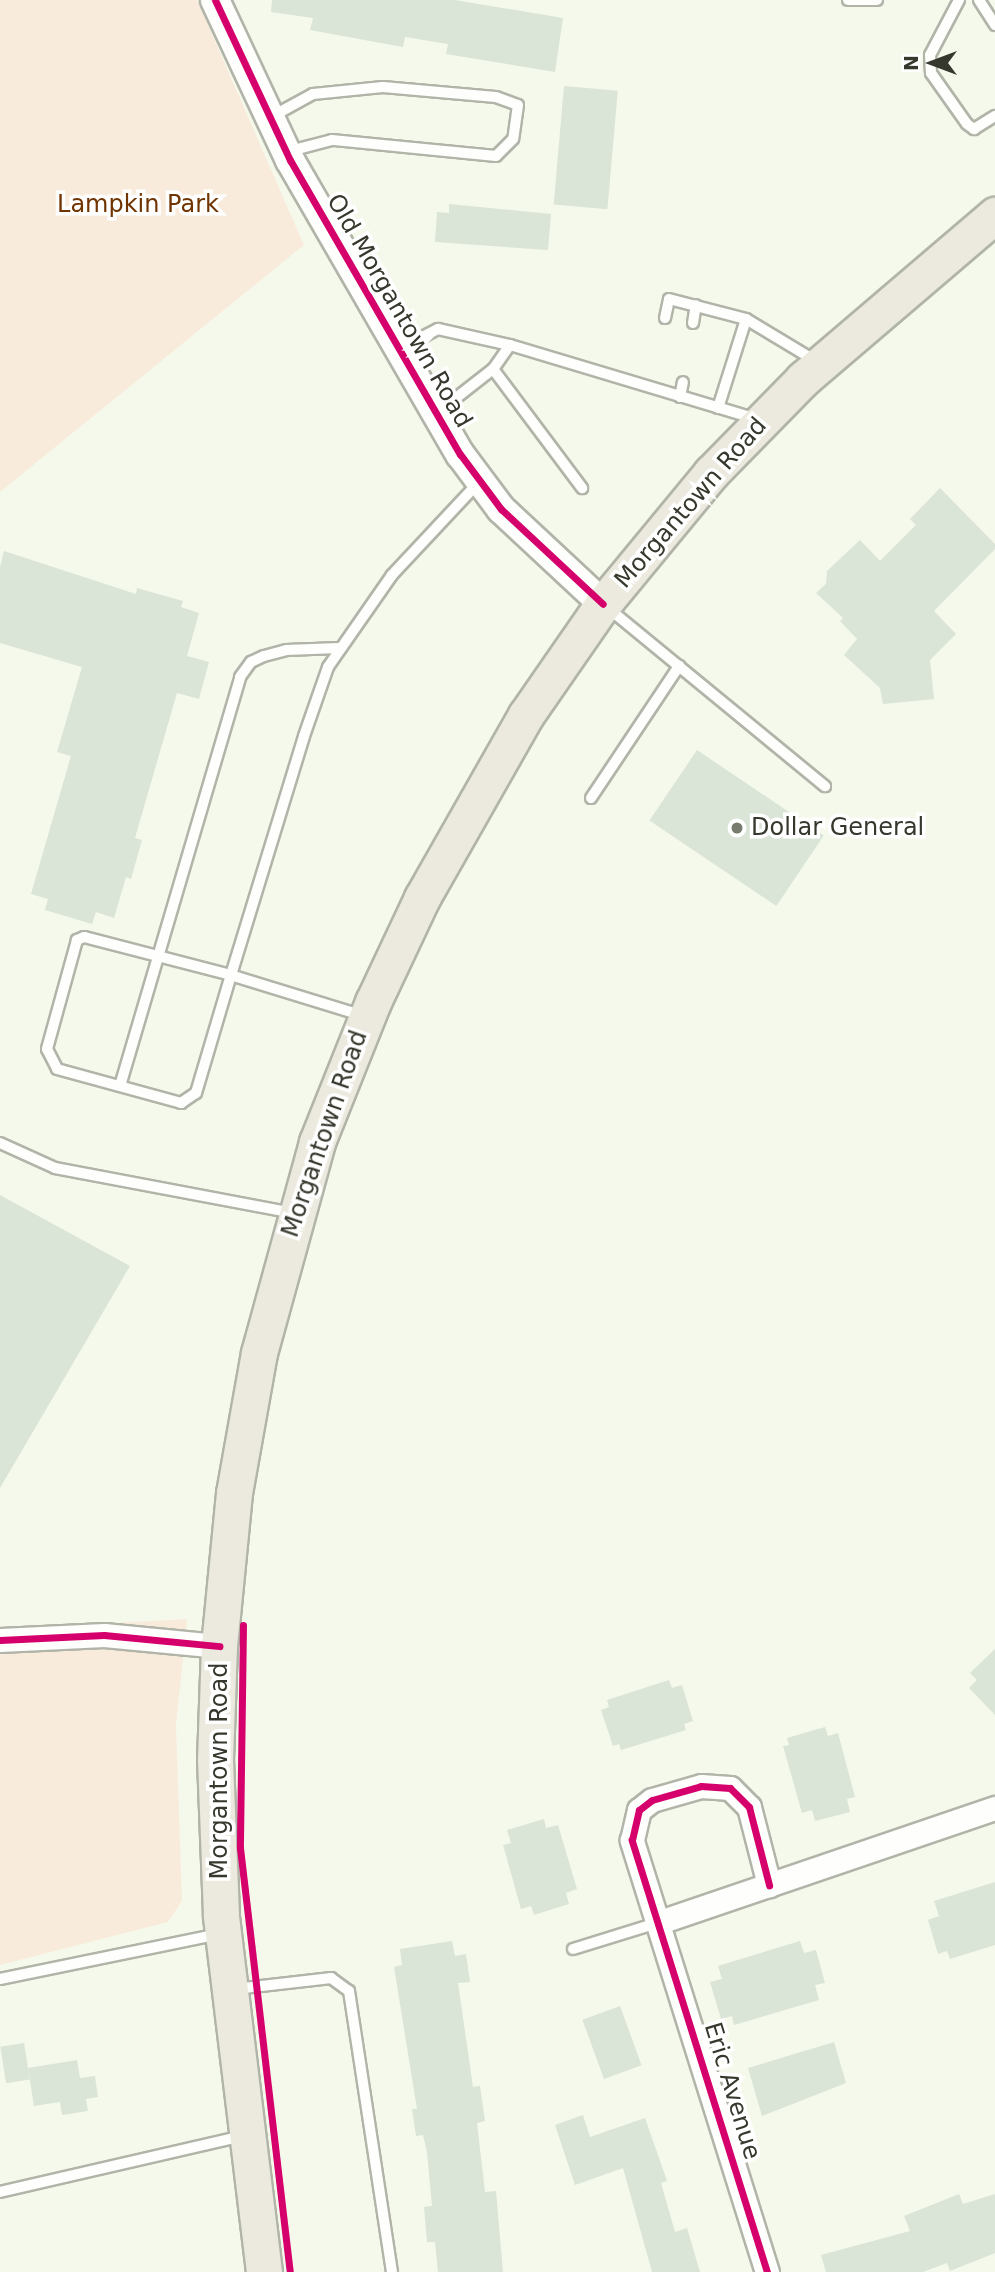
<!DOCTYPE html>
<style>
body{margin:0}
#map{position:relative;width:995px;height:2272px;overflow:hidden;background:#f5f9eb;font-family:"DejaVu Sans",sans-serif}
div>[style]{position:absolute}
.green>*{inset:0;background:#f9ebdc}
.building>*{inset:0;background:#dae4d7;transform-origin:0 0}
.roads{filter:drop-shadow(2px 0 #b1b4a8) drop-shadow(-2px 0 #b1b4a8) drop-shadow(0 2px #b1b4a8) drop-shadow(0 -2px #b1b4a8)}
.service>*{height:10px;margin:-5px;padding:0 5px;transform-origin:5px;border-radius:5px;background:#fefefc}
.minor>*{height:23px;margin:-11.5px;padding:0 11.5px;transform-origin:11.5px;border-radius:11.5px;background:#fefefc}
.tertiary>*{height:28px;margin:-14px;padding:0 14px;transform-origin:14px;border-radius:14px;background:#fefefc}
.primary>*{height:35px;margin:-17.5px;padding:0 17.5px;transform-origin:17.5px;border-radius:17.5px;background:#ece9df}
.cycleway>*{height:7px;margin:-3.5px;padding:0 3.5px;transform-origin:3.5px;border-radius:3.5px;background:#d6006c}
.dots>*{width:19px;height:19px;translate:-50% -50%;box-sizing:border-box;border:4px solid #fff;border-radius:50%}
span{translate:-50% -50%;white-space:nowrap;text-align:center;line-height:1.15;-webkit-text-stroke:7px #fff;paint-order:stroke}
.park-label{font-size:24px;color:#6f3400}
.street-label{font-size:24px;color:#35382c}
.poi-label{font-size:24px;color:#35382c}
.left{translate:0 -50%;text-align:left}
.north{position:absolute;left:897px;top:28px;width:70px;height:70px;-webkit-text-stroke:5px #fff;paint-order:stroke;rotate:270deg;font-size:19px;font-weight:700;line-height:28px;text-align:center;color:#35382c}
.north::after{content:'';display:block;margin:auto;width:24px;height:32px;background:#35382c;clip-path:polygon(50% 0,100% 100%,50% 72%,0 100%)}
</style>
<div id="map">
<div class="green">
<i style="clip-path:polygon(0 0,197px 0,304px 245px,0 492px)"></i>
<i style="clip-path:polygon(187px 1619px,176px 1725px,182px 1901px,168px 1922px,0 1965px,0 1629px)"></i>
</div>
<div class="building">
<i style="clip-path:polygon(272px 0,455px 0,563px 18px,555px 72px,446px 54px,448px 44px,405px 37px,403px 47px,310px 30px,313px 18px,271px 12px)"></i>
<i style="left:564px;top:86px;width:54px;height:119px;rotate:5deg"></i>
<i style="clip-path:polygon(449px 204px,551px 214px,548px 250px,435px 242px,437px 212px,449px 213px)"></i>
<i style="clip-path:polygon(940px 488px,995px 544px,995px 549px,934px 611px,956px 634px,930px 660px,934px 699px,883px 704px,880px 688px,844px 655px,857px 639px,840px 621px,843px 618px,816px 593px,826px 584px,827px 571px,860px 540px,880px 561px,916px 525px,910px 519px)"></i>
<i style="clip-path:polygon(4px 551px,136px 594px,137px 588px,183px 601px,181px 607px,199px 613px,187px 656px,209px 662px,199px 699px,177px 693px,135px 838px,142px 840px,131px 879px,126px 877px,114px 918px,96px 912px,92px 924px,45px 910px,48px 899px,31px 894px,71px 756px,57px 752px,82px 667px,0 643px,0 567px)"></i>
<i style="left:697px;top:750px;width:153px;height:85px;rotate:34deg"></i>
<i style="clip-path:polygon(0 1195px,130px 1266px,0 1488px)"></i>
<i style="clip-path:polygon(995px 1649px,995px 1715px,969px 1688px,977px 1680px,970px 1673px)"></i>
<i style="clip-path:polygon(669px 1680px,672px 1688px,682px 1685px,693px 1721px,684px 1724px,686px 1730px,621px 1750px,619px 1744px,613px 1746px,601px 1710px,609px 1707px,607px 1700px)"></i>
<i style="clip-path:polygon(825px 1727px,828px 1736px,838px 1733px,855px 1797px,847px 1799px,850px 1812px,815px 1821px,812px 1810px,802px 1813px,783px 1746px,789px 1745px,787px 1738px)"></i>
<i style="clip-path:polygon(544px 1819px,546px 1828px,558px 1825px,577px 1889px,566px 1893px,569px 1904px,534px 1915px,531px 1906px,521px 1909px,503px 1845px,511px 1843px,507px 1830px)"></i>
<i style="clip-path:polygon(995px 1882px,995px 1945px,950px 1959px,947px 1951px,938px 1954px,928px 1920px,939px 1916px,934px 1901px)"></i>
<i style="clip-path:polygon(452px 1941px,455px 1956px,466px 1954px,470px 1982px,458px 1983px,473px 2087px,480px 2086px,485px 2121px,477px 2123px,485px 2192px,496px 2191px,503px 2272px,438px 2272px,435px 2242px,427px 2242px,424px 2207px,432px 2206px,427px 2152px,423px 2135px,416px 2136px,412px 2109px,417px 2109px,394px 1967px,402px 1965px,400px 1949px)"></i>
<i style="clip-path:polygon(800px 1941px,804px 1953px,816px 1950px,825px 1983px,815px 1985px,819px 2000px,734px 2025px,732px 2016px,721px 2019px,710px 1982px,722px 1979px,718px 1966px)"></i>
<i style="left:620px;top:2006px;width:63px;height:40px;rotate:70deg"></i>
<i style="clip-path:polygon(834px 2042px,846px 2083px,762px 2116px,748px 2068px)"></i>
<i style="left:24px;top:2043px;width:37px;height:24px;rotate:81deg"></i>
<i style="clip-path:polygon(77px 2060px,80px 2078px,95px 2076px,98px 2097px,86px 2099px,88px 2111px,62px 2115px,60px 2102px,34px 2106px,28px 2068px)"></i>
<i style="clip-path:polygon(583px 2115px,590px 2137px,645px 2118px,667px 2181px,661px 2183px,675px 2232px,687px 2228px,700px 2272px,652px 2272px,623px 2168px,575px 2185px,555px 2125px)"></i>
<i style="clip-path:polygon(959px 2194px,963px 2204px,995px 2194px,995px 2253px,950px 2271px,947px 2263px,923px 2272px,826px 2272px,821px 2255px,910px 2231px,904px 2216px)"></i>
</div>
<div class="roads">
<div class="service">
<i style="left:848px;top:0;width:29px"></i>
<i style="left:959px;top:0;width:62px;rotate:117.8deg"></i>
<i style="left:930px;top:55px;width:18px;rotate:87deg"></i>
<i style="left:931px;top:73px;width:62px;rotate:54.8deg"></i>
<i style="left:967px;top:124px;width:9px;rotate:36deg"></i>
<i style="left:974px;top:129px;width:25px;rotate:-32deg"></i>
<i style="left:979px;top:0;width:30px;rotate:57deg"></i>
<i style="left:271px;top:117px;width:48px;rotate:-28.7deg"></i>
<i style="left:313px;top:94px;width:70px;rotate:-5.7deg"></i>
<i style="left:383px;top:87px;width:113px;rotate:5.1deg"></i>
<i style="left:496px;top:97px;width:23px;rotate:20deg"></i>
<i style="left:518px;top:105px;width:34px;rotate:98deg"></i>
<i style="left:513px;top:139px;width:24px;rotate:135deg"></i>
<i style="left:496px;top:156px;width:165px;rotate:-174.4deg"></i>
<i style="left:332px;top:140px;width:48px;rotate:165.4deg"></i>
<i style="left:665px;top:318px;width:19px;rotate:-78deg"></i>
<i style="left:669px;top:299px;width:80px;rotate:14.6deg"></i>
<i style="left:746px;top:319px;width:79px;rotate:31.1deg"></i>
<i style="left:693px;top:323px;width:18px;rotate:-81deg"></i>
<i style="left:510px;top:345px;width:29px;rotate:125deg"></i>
<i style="left:493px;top:369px;width:149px;rotate:53.2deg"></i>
<i style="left:401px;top:348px;width:42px;rotate:-27.2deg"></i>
<i style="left:438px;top:329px;width:74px;rotate:12.5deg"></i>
<i style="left:510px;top:345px;width:257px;rotate:16.7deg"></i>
<i style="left:680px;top:397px;width:15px;rotate:-79deg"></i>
<i style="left:718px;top:408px;width:93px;rotate:-72.5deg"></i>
<i style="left:438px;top:412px;width:70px;rotate:-38deg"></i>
<i style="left:608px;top:608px;width:281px;rotate:39.4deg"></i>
<i style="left:591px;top:798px;width:159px;rotate:-56.3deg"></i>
<i style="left:364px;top:1016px;width:139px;rotate:-162.9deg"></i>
<i style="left:231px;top:975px;width:152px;rotate:-165.5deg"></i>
<i style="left:84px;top:937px;width:8px;rotate:157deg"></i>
<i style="left:77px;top:940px;width:113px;rotate:105.4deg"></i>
<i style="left:47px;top:1049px;width:22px;rotate:63deg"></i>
<i style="left:57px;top:1069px;width:129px;rotate:15.3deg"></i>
<i style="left:181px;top:1103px;width:18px;rotate:-34deg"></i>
<i style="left:196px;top:1093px;width:123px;rotate:-73.5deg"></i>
<i style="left:231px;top:975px;width:250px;rotate:-73deg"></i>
<i style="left:304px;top:736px;width:73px;rotate:-70.8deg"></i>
<i style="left:328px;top:667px;width:112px;rotate:-55.2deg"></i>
<i style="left:392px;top:575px;width:127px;rotate:-46.9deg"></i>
<i style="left:120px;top:1086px;width:426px;rotate:-73.6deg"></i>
<i style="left:240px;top:677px;width:19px;rotate:-54deg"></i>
<i style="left:251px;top:662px;width:14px;rotate:-25deg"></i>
<i style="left:264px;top:656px;width:23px;rotate:-15deg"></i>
<i style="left:286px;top:650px;width:53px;rotate:-2.2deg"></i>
<i style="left:0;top:1143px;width:60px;rotate:24.4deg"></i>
<i style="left:55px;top:1168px;width:242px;rotate:10.7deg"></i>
<i style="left:573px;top:1949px;width:91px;rotate:-17.2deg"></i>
<i style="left:0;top:1979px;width:225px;rotate:-11.6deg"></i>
<i style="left:235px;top:1989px;width:97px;rotate:-6.5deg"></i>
<i style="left:331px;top:1978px;width:22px;rotate:36deg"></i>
<i style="left:349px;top:1991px;width:284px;rotate:81.3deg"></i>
<i style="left:0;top:2192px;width:249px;rotate:-13deg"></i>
</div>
<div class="minor">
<i style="left:0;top:1640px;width:104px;rotate:-2.8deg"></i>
<i style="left:104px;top:1635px;width:116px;rotate:5.5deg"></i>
<i style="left:660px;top:1922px;width:354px;rotate:-18.8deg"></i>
<i style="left:767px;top:2272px;width:453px;rotate:-107.4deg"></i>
<i style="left:632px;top:1840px;width:31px;rotate:-77deg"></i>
<i style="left:639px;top:1810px;width:16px;rotate:-38deg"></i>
<i style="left:652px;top:1800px;width:51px;rotate:-15.9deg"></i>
<i style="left:701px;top:1786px;width:29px;rotate:4deg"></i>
<i style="left:730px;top:1788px;width:27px;rotate:45deg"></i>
<i style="left:749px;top:1807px;width:81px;rotate:75.6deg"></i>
</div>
<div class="tertiary">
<i style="left:215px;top:0;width:177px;rotate:64.9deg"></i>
<i style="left:290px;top:160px;width:340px;rotate:60deg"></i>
<i style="left:460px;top:454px;width:69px;rotate:53.3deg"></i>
<i style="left:501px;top:509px;width:139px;rotate:43deg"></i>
</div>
<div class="primary">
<i style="left:264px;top:2272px;width:360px;rotate:-96.9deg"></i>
<i style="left:221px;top:1915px;width:155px;rotate:-92.2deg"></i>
<i style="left:215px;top:1760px;width:114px;rotate:-88deg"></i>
<i style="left:219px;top:1646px;width:154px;rotate:-84.4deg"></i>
<i style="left:234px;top:1493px;width:142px;rotate:-79.9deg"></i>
<i style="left:259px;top:1353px;width:219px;rotate:-74.6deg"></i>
<i style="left:317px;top:1142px;width:151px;rotate:-68.2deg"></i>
<i style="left:373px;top:1002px;width:115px;rotate:-64.8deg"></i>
<i style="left:422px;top:898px;width:210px;rotate:-60.4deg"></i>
<i style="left:526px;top:715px;width:135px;rotate:-55.3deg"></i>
<i style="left:603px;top:604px;width:170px;rotate:-50.5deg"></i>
<i style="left:711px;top:473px;width:132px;rotate:-45.6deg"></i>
<i style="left:803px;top:379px;width:253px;rotate:-40.5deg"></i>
</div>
</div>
<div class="cycleway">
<i style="left:215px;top:0;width:177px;rotate:64.9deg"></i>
<i style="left:290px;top:160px;width:340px;rotate:60deg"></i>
<i style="left:460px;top:454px;width:69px;rotate:53.3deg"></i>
<i style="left:501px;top:509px;width:139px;rotate:43deg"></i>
<i style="left:243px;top:1625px;width:223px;rotate:90.8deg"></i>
<i style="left:240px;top:1848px;width:427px;rotate:83.3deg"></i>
<i style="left:0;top:1640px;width:104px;rotate:-2.8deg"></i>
<i style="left:104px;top:1635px;width:116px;rotate:5.5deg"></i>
<i style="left:767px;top:2272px;width:453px;rotate:-107.4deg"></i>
<i style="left:632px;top:1840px;width:31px;rotate:-77deg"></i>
<i style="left:639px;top:1810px;width:16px;rotate:-38deg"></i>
<i style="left:652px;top:1800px;width:51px;rotate:-15.9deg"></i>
<i style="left:701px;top:1786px;width:29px;rotate:4deg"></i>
<i style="left:730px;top:1788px;width:27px;rotate:45deg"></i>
<i style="left:749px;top:1807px;width:81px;rotate:75.6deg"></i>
</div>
<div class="dots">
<i style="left:737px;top:828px;background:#787c6f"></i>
</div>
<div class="park-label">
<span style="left:138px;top:205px">Lampkin Park</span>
</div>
<div class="street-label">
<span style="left:399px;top:311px;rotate:60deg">Old Morgantown Road</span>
<span style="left:691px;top:503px;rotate:-49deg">Morgantown Road</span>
<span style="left:325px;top:1134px;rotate:-71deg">Morgantown Road</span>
<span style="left:220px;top:1771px;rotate:-90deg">Morgantown Road</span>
<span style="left:732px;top:2091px;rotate:73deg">Eric Avenue</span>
</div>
<div class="poi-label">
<span class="left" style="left:751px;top:828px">Dollar General</span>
</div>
<div class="north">N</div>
</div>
